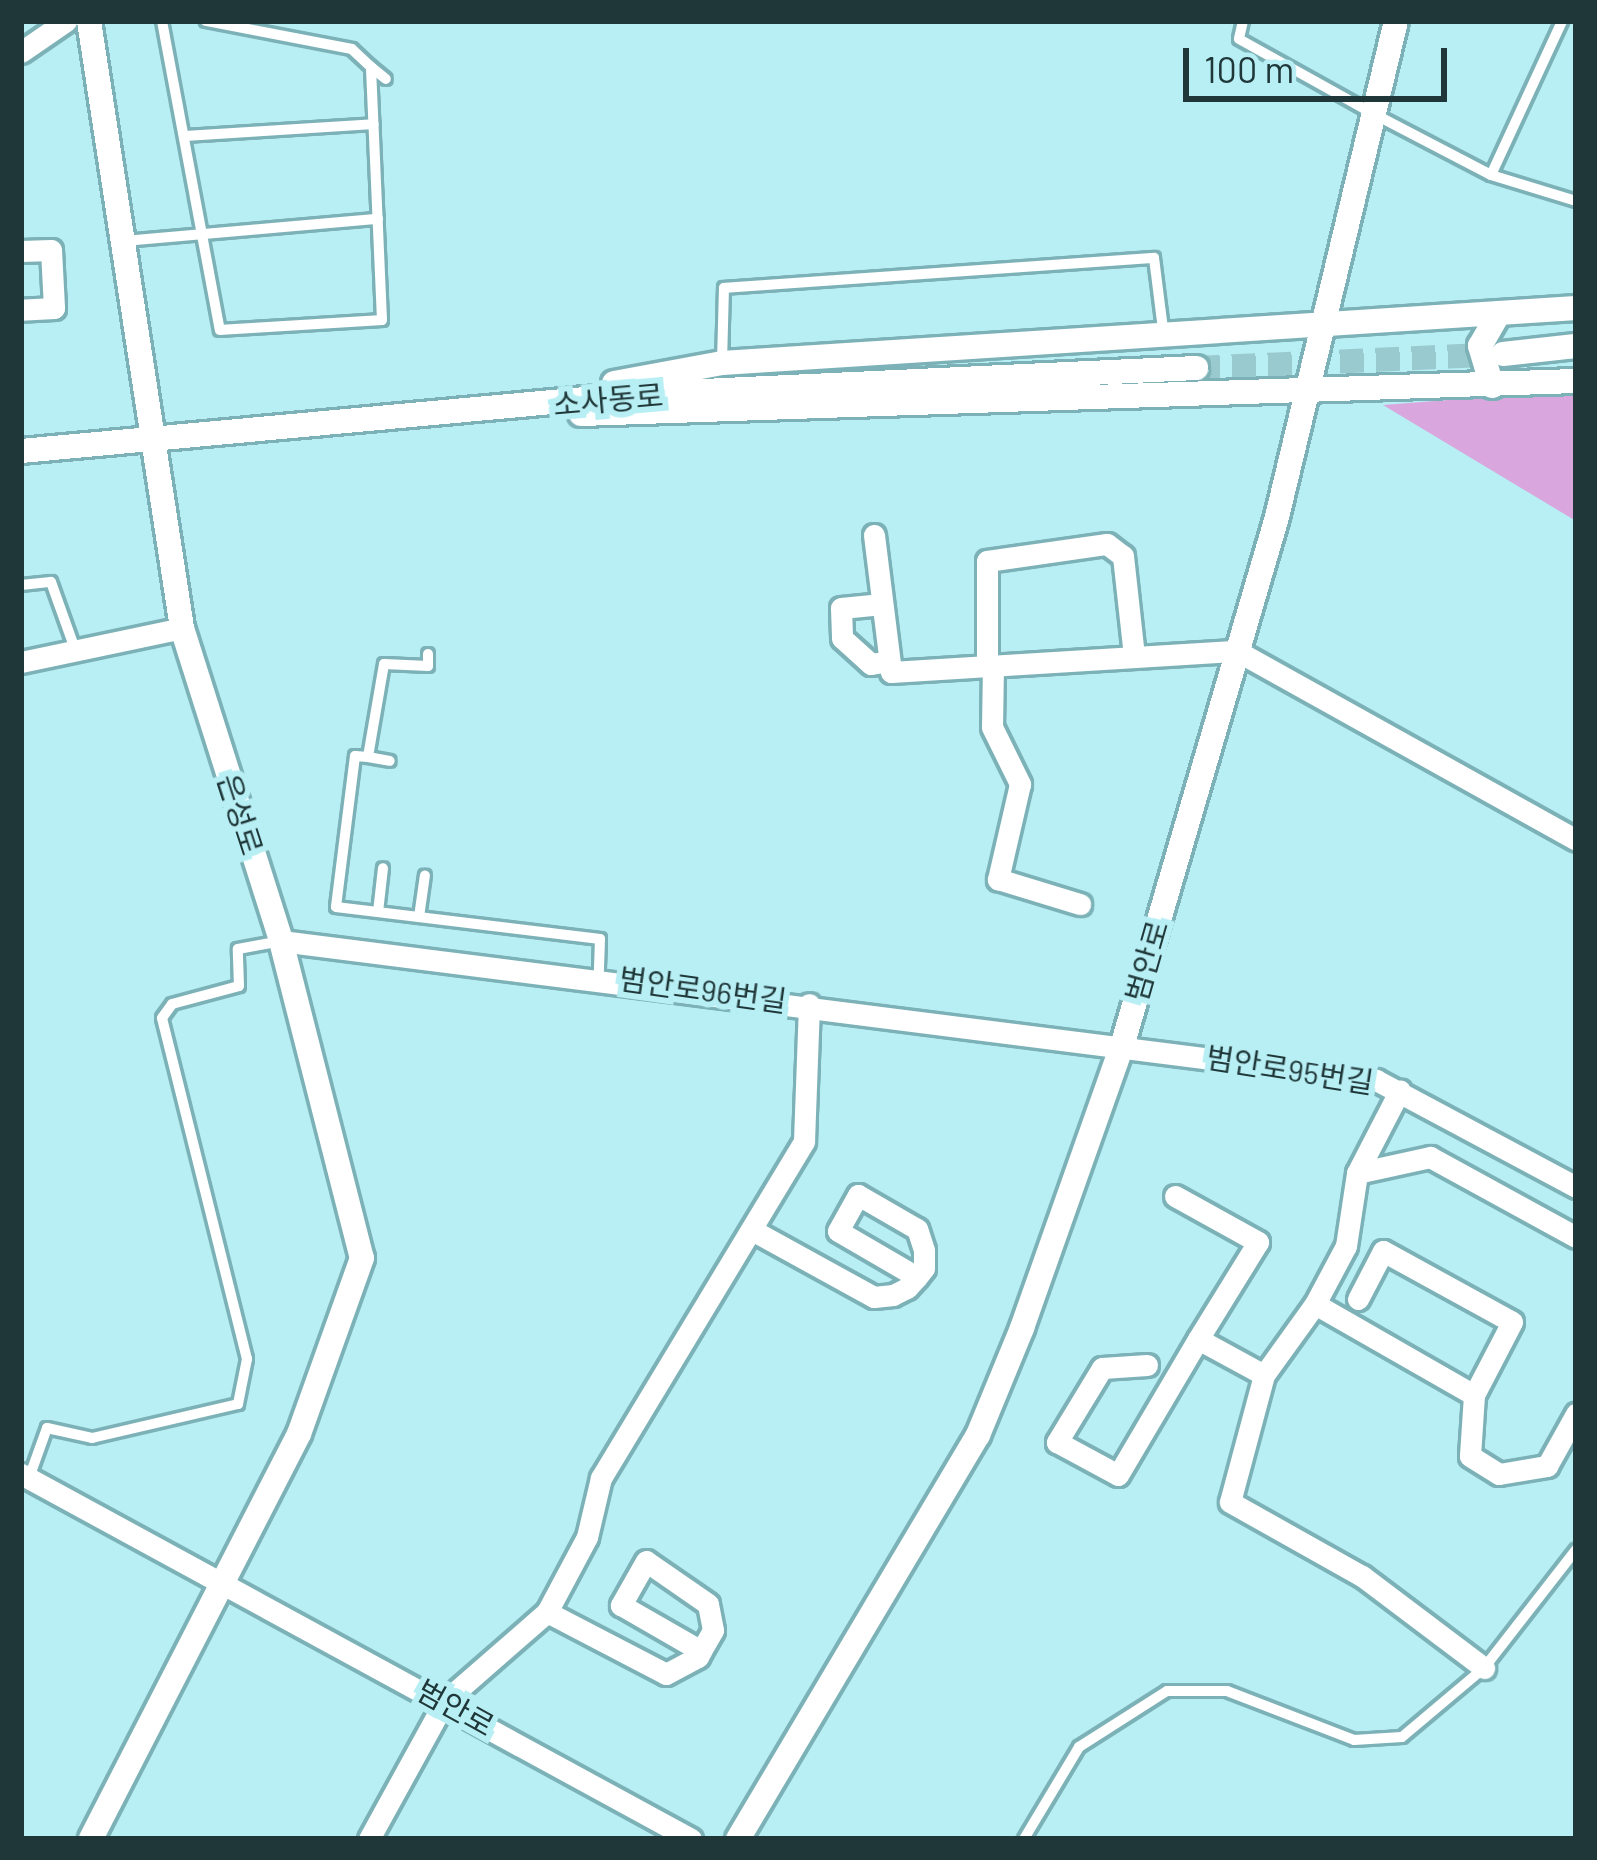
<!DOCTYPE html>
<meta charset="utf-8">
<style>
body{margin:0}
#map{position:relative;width:1597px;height:1860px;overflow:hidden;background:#b7eff4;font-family:Barlow,"Noto Sans KR",sans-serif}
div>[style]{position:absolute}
.green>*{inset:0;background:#d9a7dd}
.tertiary-tunnel>*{height:24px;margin-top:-12px;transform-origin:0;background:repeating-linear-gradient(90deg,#99cacf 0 24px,transparent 0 36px)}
.roads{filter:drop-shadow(3px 0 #7cb2b7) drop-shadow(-3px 0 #7cb2b7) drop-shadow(0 3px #7cb2b7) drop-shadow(0 -3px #7cb2b7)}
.service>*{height:10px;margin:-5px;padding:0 5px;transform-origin:5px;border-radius:5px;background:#fff}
.minor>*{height:21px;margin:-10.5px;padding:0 10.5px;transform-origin:10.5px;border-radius:10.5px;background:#fff}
.tertiary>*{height:24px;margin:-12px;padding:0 12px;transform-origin:12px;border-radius:12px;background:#fff}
span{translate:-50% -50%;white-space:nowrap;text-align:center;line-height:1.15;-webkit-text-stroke:12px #b7eff4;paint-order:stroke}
.street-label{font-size:30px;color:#203739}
.frame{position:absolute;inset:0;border:24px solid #203739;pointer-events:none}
.scale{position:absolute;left:1183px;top:48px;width:264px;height:54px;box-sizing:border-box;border:6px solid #203739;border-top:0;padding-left:15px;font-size:36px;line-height:42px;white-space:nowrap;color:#203739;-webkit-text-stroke:9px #b7eff4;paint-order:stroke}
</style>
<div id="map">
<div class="green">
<i style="clip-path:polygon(1576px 390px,1576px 521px,1383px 405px)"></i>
</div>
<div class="tertiary-tunnel">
<i style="left:1196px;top:368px;width:303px;rotate:-2.6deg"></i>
</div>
<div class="roads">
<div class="service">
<i style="left:162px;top:21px;width:314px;rotate:79.4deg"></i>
<i style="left:220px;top:330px;width:162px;rotate:-3.5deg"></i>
<i style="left:382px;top:320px;width:253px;rotate:-92.5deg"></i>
<i style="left:371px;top:67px;width:26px;rotate:-137deg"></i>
<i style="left:352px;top:49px;width:149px;rotate:-169.1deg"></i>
<i style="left:1243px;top:21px;width:18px;rotate:103deg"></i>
<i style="left:1239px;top:39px;width:154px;rotate:29.1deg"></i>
<i style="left:1374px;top:114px;width:132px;rotate:27.5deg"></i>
<i style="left:1491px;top:175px;width:89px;rotate:17deg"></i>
<i style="left:371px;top:67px;width:19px;rotate:39deg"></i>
<i style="left:185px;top:136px;width:189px;rotate:-3.6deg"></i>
<i style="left:1491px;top:175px;width:170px;rotate:-65.2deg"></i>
<i style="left:124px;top:241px;width:255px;rotate:-5deg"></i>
<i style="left:722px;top:363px;width:75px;rotate:-88.5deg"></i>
<i style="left:724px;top:288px;width:431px;rotate:-4deg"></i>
<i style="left:1154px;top:258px;width:72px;rotate:82.8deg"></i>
<i style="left:21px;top:585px;width:30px;rotate:-6deg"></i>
<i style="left:51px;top:582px;width:71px;rotate:70.3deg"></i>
<i style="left:428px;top:654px;width:12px;rotate:90deg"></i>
<i style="left:428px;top:666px;width:44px;rotate:-177.4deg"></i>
<i style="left:384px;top:664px;width:94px;rotate:99.8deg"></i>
<i style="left:368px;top:757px;width:13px;rotate:-176deg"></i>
<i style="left:355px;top:756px;width:152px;rotate:97.2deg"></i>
<i style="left:336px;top:907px;width:266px;rotate:6.9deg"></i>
<i style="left:600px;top:939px;width:35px;rotate:92deg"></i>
<i style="left:368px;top:757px;width:22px;rotate:10deg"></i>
<i style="left:378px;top:912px;width:44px;rotate:-83.5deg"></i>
<i style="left:419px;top:917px;width:42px;rotate:-81.9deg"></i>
<i style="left:29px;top:1478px;width:53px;rotate:-70.2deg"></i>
<i style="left:47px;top:1428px;width:46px;rotate:12.5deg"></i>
<i style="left:92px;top:1438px;width:150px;rotate:-13.1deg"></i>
<i style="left:238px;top:1404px;width:46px;rotate:-78.7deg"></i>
<i style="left:247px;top:1359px;width:351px;rotate:-104deg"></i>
<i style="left:162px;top:1018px;width:17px;rotate:-54deg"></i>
<i style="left:172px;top:1004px;width:69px;rotate:-15deg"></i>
<i style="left:239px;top:986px;width:37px;rotate:-92deg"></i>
<i style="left:238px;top:949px;width:44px;rotate:-10.5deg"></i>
<i style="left:1024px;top:1839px;width:107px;rotate:-59.1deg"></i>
<i style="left:1079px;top:1747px;width:104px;rotate:-32.5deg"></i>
<i style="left:1167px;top:1691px;width:60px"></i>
<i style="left:1227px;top:1691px;width:136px;rotate:21.1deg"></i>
<i style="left:1354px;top:1740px;width:48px;rotate:-3.6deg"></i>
<i style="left:1402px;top:1737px;width:107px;rotate:-40.1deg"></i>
<i style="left:1484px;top:1668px;width:150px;rotate:-52.1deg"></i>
</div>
<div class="minor">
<i style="left:21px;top:52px;width:55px;rotate:-34.6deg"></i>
<i style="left:21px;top:251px;width:30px;rotate:-2deg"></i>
<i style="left:51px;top:250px;width:58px;rotate:87deg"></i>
<i style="left:54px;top:308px;width:33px;rotate:177deg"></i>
<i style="left:874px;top:535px;width:138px;rotate:82.9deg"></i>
<i style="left:891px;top:672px;width:347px;rotate:-3.5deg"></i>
<i style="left:1237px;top:651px;width:388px;rotate:29.1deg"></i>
<i style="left:882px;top:604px;width:41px;rotate:174.4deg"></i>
<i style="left:841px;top:608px;width:30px;rotate:88deg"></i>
<i style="left:842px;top:638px;width:39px;rotate:42deg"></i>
<i style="left:871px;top:664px;width:18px;rotate:-9deg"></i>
<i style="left:21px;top:662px;width:165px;rotate:-11.9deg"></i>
<i style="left:987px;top:665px;width:104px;rotate:-90deg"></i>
<i style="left:987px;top:561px;width:121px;rotate:-8.1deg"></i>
<i style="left:1107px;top:544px;width:20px;rotate:37deg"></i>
<i style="left:1123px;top:556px;width:100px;rotate:83.7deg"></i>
<i style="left:993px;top:665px;width:62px;rotate:90.9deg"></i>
<i style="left:992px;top:727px;width:64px;rotate:63.8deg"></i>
<i style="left:1020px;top:784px;width:98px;rotate:103deg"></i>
<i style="left:998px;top:879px;width:86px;rotate:17deg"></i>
<i style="left:281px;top:941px;width:1104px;rotate:7.23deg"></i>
<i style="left:1376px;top:1080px;width:227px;rotate:28.1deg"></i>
<i style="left:1357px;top:1173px;width:75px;rotate:-12.4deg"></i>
<i style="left:1430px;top:1157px;width:166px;rotate:28.7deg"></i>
<i style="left:1175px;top:1196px;width:95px;rotate:29deg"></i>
<i style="left:1258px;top:1242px;width:114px;rotate:121.7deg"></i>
<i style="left:1198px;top:1339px;width:75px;rotate:28.6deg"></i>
<i style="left:752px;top:1230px;width:139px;rotate:28.8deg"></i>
<i style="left:874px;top:1297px;width:19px;rotate:-6deg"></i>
<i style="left:893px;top:1295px;width:16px;rotate:-27deg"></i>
<i style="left:907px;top:1288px;width:15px;rotate:-48deg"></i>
<i style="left:917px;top:1277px;width:11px;rotate:-52deg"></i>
<i style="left:924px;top:1268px;width:18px;rotate:-90deg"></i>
<i style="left:924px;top:1250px;width:22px;rotate:-108deg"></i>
<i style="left:917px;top:1229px;width:68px;rotate:-150deg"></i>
<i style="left:858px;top:1195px;width:41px;rotate:119.1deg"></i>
<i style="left:838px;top:1231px;width:91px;rotate:30.2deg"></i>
<i style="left:1358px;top:1299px;width:54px;rotate:-62.5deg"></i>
<i style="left:1383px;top:1251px;width:147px;rotate:28.8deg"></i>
<i style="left:1512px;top:1322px;width:82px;rotate:117.5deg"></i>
<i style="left:1474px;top:1395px;width:183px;rotate:-150.2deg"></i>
<i style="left:1315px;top:1304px;width:66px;rotate:-61.9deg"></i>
<i style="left:1346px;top:1246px;width:74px;rotate:-81.4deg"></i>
<i style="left:1357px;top:1173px;width:93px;rotate:-62.6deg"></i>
<i style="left:1315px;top:1304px;width:87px;rotate:125.7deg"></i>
<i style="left:1264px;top:1375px;width:131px;rotate:105deg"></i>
<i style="left:1230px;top:1502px;width:151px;rotate:29.3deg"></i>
<i style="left:1362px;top:1576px;width:153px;rotate:37deg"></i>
<i style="left:1147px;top:1365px;width:45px;rotate:176.2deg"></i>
<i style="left:1102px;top:1368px;width:87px;rotate:121.3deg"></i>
<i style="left:1057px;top:1442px;width:69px;rotate:28.4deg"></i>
<i style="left:1118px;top:1475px;width:158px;rotate:-59.5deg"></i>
<i style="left:1474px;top:1395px;width:61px;rotate:93.8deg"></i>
<i style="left:1470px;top:1456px;width:34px;rotate:32deg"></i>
<i style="left:1499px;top:1474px;width:49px;rotate:-9.5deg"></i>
<i style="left:1547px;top:1466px;width:60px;rotate:-60.9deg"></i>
<i style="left:21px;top:1474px;width:763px;rotate:28.58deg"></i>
<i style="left:547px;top:1612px;width:134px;rotate:27.5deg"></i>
<i style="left:666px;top:1674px;width:36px;rotate:-28deg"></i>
<i style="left:698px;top:1657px;width:7px;rotate:-63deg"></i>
<i style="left:701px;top:1651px;width:24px;rotate:-60deg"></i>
<i style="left:713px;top:1630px;width:26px;rotate:-101deg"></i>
<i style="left:708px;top:1604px;width:75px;rotate:-145.3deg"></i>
<i style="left:646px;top:1561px;width:51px;rotate:119.6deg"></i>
<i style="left:621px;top:1605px;width:92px;rotate:29.9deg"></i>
<i style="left:369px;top:1839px;width:158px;rotate:-61.2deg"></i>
<i style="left:445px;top:1701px;width:135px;rotate:-41.1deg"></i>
<i style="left:547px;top:1612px;width:85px;rotate:-61.9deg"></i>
<i style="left:587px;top:1537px;width:61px;rotate:-76.7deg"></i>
<i style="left:601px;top:1478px;width:393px;rotate:-58.9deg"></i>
<i style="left:804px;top:1141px;width:137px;rotate:-87.9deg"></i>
</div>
<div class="tertiary">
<i style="left:89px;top:21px;width:614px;rotate:81.29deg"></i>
<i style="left:182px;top:628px;width:328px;rotate:72.4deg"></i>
<i style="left:281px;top:941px;width:327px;rotate:75.7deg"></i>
<i style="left:362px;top:1258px;width:187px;rotate:109.7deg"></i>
<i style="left:299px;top:1434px;width:455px;rotate:117.2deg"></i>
<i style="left:1503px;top:354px;width:73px;rotate:-6.3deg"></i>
<i style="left:614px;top:383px;width:110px;rotate:-10.5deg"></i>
<i style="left:722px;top:363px;width:856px;rotate:-3.68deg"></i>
<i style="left:1492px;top:386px;width:42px;rotate:-106.7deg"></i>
<i style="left:1480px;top:346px;width:38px;rotate:-60deg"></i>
<i style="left:581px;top:414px;width:996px;rotate:-1.9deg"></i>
<i style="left:21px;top:451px;width:621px;rotate:-5.27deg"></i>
<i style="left:639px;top:394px;width:558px;rotate:-2.67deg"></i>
<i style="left:738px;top:1839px;width:470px;rotate:-59.3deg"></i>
<i style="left:978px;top:1435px;width:116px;rotate:-67.6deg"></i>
<i style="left:1022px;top:1328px;width:302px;rotate:-70.5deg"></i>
<i style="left:1123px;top:1043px;width:548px;rotate:-73.68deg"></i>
<i style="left:1277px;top:517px;width:510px;rotate:-76.51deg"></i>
</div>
</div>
<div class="street-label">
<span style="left:608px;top:399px;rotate:-5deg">소사동로</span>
<span style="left:241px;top:814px;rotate:72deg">은성로</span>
<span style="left:1146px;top:961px;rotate:-74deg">범안로</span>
<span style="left:703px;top:989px;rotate:8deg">범안로96번길</span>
<span style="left:1290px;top:1069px;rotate:9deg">범안로95번길</span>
<span style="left:456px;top:1707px;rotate:29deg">범안로</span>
</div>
<div class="frame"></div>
<div class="scale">100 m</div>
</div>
